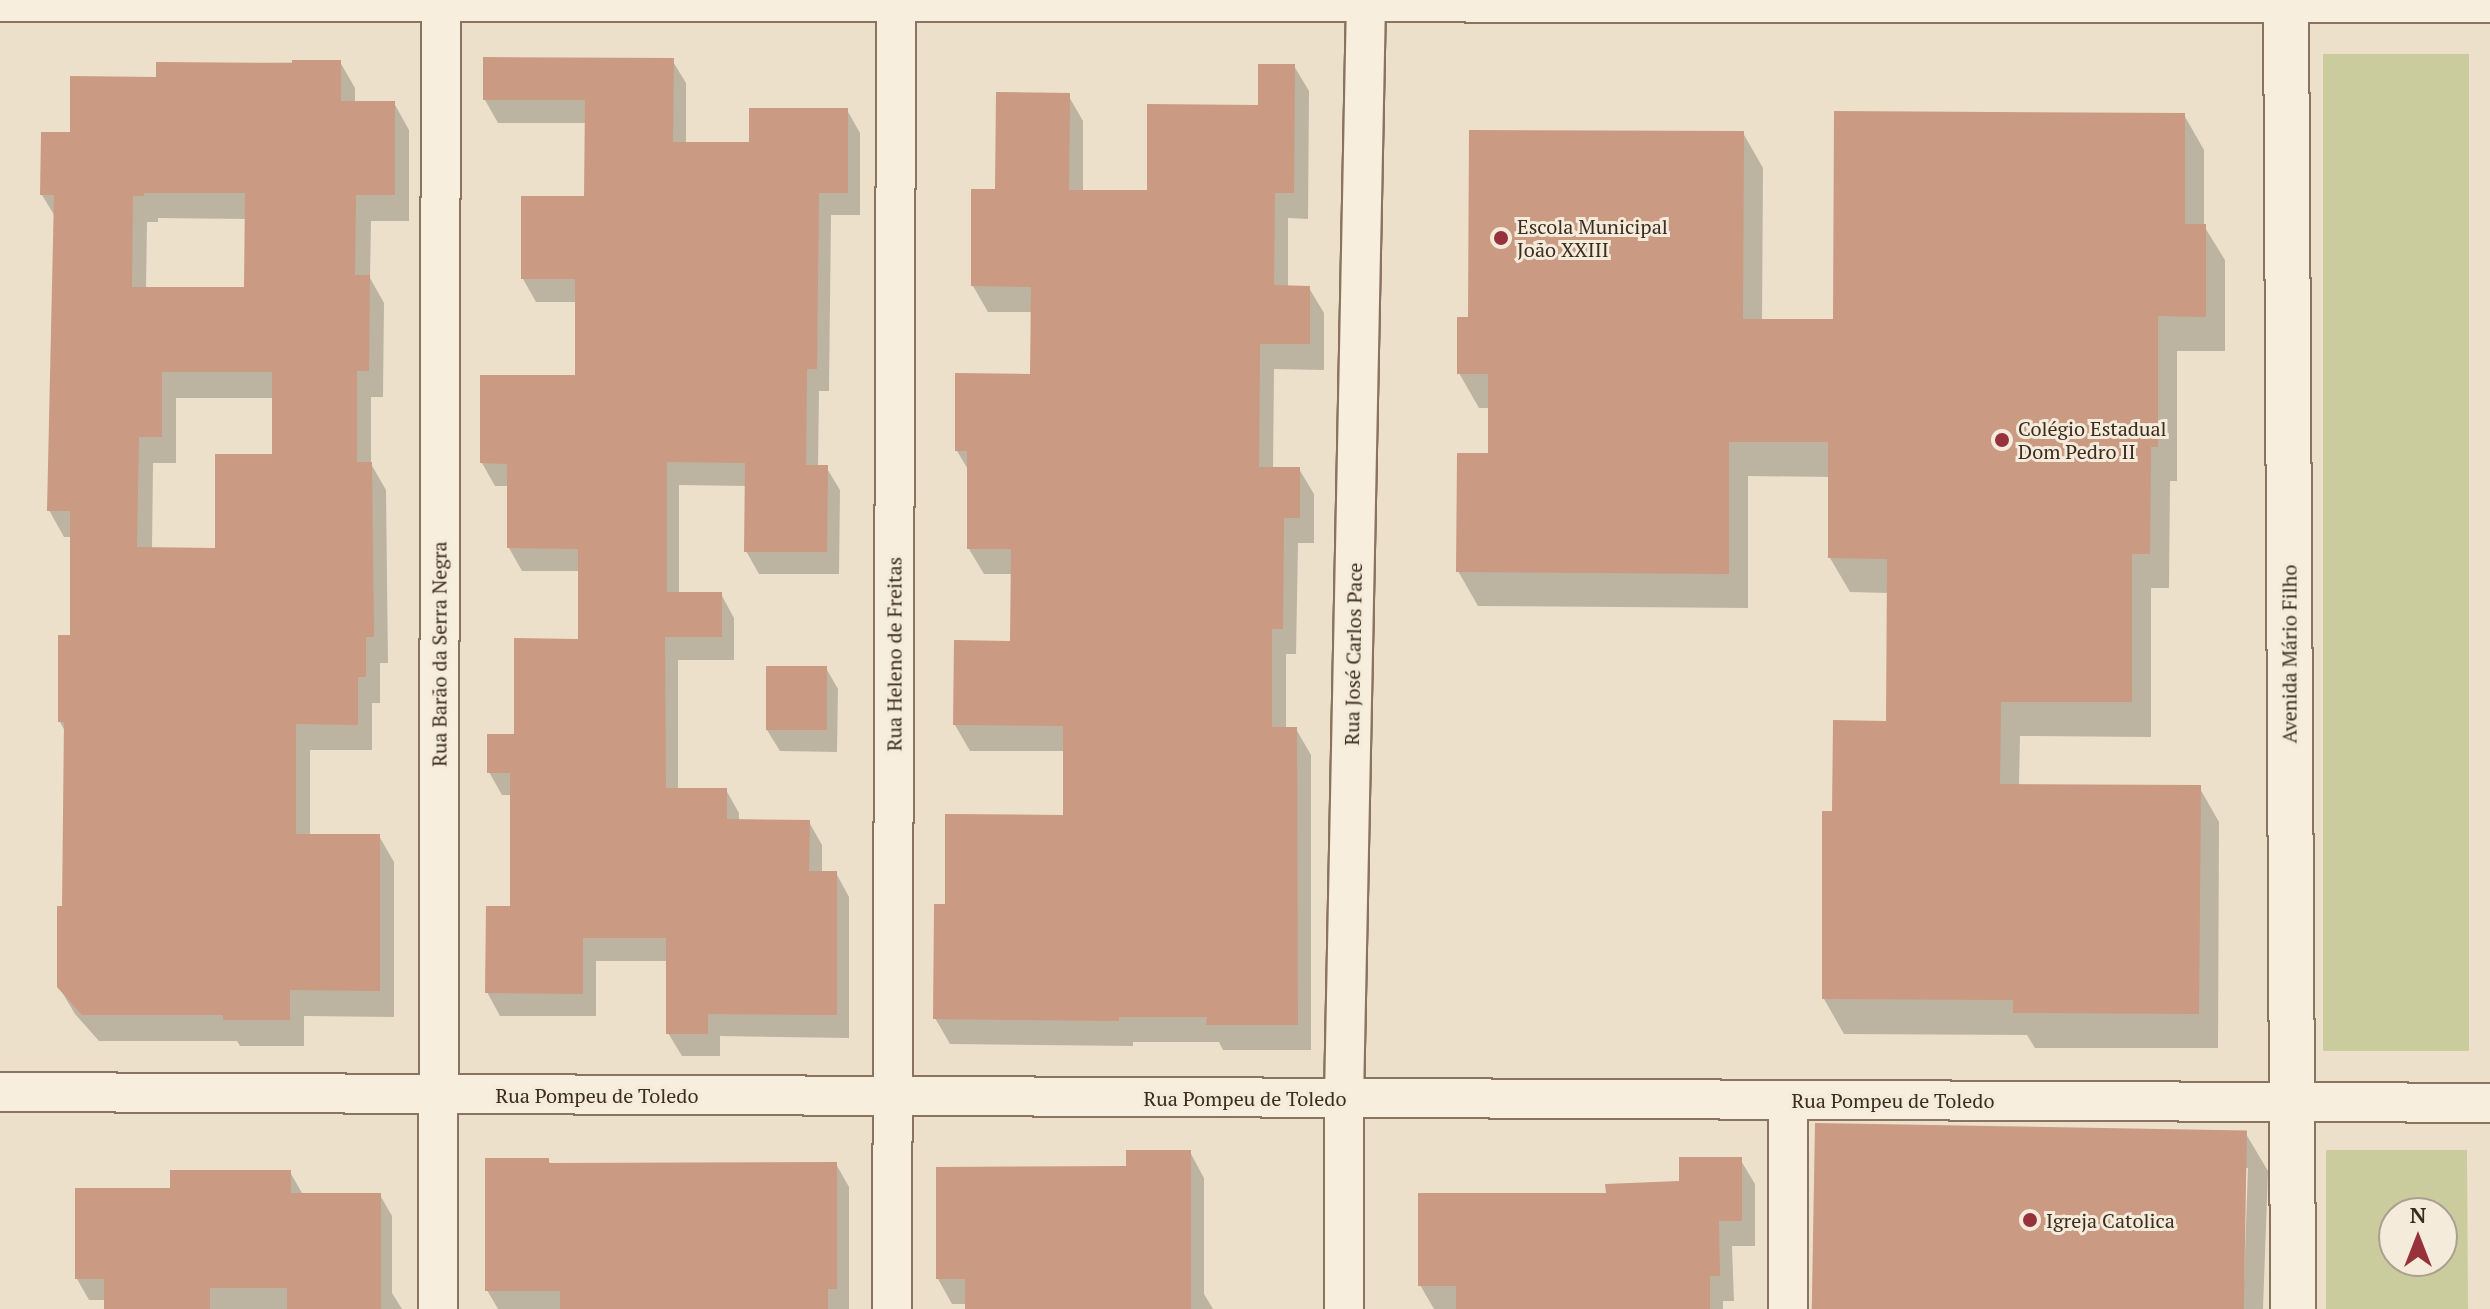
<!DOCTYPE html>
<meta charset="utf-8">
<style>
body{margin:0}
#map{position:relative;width:2490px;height:1309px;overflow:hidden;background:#ede0ca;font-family:"PT Serif",serif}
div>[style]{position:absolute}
.green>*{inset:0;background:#cacc9e;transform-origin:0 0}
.shadow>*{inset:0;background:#0003}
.building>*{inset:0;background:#ca9a82;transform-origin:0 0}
.roads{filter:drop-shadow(2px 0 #8a735f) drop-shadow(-2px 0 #8a735f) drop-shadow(0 2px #8a735f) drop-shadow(0 -2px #8a735f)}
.minor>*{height:38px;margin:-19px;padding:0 19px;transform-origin:19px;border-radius:19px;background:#f8eede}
.secondary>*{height:44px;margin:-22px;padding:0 22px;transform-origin:22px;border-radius:22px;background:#f8eede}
.dots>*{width:22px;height:22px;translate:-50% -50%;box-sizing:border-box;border:4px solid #f5ebda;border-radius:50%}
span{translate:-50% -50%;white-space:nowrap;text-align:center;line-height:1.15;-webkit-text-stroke:6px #f5ebda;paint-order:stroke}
.poi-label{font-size:20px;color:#3b2c22}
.left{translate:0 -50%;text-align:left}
.street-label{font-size:20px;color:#3b2c22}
.north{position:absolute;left:2378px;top:1197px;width:80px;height:80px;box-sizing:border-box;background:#f5ebda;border:2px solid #ab9f90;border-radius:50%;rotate:0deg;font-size:22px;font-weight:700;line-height:32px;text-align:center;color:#3b2c22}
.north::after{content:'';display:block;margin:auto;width:28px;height:36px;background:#97313a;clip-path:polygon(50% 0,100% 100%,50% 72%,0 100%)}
</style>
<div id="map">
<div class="green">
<i style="left:2323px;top:54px;width:146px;height:997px"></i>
<i style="clip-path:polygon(evenodd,2326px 1150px,2467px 1150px,2468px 1309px,2326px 1309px,2326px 1150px,2442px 1213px,2442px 1261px,2394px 1261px,2394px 1213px,2442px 1213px)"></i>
</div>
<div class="shadow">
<i style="clip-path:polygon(672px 60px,686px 83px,686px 144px,751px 144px,847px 110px,860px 133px,860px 215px,831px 215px,829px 391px,819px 391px,818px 467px,826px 467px,840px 490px,839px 574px,759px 574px,746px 551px,746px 486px,679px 485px,679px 594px,721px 594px,734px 618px,734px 660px,678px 660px,678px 790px,726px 790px,739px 813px,739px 821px,809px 822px,822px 845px,822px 873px,836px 873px,849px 897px,849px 1038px,720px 1036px,720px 1056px,682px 1056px,668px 1033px,668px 961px,596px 961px,596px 1016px,500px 1016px,487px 992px,512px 908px,512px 795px,502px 795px,489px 772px,580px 641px,580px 571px,522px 571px,509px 548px,509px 486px,495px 486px,482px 463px,577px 377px,577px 302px,536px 302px,523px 279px,586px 198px,587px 123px,498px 123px,485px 100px)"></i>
<i style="clip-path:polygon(evenodd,340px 62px,355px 88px,355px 103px,394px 103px,409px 130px,409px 221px,371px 221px,370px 278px,384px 303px,383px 397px,371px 397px,371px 464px,386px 490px,388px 663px,380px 663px,380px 703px,372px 703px,372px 750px,310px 750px,310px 836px,379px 836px,394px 862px,394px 1017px,304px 1016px,304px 1046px,240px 1046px,237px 1041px,99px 1041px,75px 1014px,59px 987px,64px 908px,66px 733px,60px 722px,72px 637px,72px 537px,64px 537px,49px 510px,56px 218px,42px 195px,72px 134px,158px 79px,158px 64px,340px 62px,158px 218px,247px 219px,246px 289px,146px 289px,147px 222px,158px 222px,158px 218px,340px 62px,176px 398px,274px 398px,274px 456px,217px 550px,152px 549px,153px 463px,176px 463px,176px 398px)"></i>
<i style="clip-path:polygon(1294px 66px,1309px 91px,1308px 219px,1288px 218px,1288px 288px,1309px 288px,1324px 313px,1324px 370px,1274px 369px,1273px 469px,1299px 469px,1314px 494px,1314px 543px,1298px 543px,1296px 654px,1286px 654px,1286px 729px,1296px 729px,1311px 755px,1311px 1050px,1223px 1050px,1219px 1042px,1133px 1042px,1133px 1046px,950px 1044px,935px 1018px,947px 906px,1065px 817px,1065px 751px,970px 751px,955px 725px,1012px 643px,1013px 574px,984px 574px,969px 549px,969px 471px,957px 451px,1032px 376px,1033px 312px,988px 312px,973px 286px,997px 192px,1068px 95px,1083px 121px,1083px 192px,1148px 192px,1260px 108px)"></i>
<i style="clip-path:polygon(2184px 115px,2204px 150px,2204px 226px,2225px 260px,2225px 351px,2177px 351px,2177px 481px,2170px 481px,2169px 588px,2151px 588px,2151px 737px,2020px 736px,2019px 786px,2199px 787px,2219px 822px,2218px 1048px,2035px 1048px,2027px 1035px,1844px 1034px,1824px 999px,1834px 813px,1888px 723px,1889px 593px,1850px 592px,1830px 558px,1830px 477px,1748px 476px,1748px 608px,1478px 606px,1458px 571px,1490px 455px,1490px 408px,1479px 408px,1459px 373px,1470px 319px,1743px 133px,1763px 168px,1762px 321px,1835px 321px)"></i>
<i style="clip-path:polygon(826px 668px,838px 689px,837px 752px,780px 751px,767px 730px)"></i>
<i style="clip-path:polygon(2246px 1134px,2268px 1171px,2263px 1309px,2243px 1309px,2248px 1168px,2244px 1168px,2239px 1309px,1820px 1309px)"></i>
<i style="clip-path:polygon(1190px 1152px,1204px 1178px,1204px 1294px,1213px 1309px,967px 1309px,967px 1304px,952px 1304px,938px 1279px,1128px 1168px)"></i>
<i style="clip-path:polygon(1740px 1159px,1755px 1184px,1755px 1246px,1732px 1246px,1734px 1301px,1723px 1301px,1723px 1309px,1434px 1309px,1420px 1285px,1608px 1195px,1681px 1183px)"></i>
<i style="clip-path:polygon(548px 1160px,551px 1165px,836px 1164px,849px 1187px,849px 1309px,498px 1309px,487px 1290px)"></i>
<i style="clip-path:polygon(290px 1172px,302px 1193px,380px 1195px,392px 1216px,392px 1293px,402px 1309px,106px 1309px,106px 1300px,89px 1300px,77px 1279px,172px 1190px)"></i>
</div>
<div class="building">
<i style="clip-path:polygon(483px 57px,674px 58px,673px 142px,749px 142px,749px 108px,848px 108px,848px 193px,819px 193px,817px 369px,807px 369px,806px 465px,828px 465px,827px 552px,744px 552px,745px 463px,667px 462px,667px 592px,722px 592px,722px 637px,665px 637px,666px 788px,727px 788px,727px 819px,810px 820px,809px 871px,837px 871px,837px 1015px,708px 1014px,708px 1034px,666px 1034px,666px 938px,583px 938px,583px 994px,485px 993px,486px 906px,510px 906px,510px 773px,487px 773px,487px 734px,514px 734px,514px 638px,578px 639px,578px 549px,507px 548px,507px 464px,480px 463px,480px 375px,575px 375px,575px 279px,521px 279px,521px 196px,584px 196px,585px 100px,483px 100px)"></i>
<i style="clip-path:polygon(evenodd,292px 60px,341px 60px,341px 101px,395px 101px,395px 195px,356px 195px,355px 275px,370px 275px,369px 371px,357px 371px,357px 462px,372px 462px,374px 637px,366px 637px,366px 677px,358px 677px,358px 725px,296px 724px,296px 834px,380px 834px,380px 991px,290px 990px,290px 1020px,223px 1020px,223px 1015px,82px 1015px,57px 987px,57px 906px,62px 906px,64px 722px,58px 722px,58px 635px,70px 635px,70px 511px,47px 511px,54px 195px,40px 195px,41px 132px,70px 132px,70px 76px,156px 77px,156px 62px,292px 63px,292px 60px,144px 193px,245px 193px,244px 287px,132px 287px,133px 196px,144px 196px,144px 193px,292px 60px,162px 372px,272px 372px,272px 454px,215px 454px,215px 548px,137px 547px,139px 437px,162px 437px,162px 372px)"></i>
<i style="clip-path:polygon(1258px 64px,1295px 64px,1294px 193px,1275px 193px,1274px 285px,1310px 286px,1310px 344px,1260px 344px,1259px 467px,1300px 467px,1300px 518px,1284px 518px,1283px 629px,1272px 629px,1272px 727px,1297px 727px,1298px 1025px,1206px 1025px,1207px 1017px,1119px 1017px,1119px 1021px,933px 1019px,934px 904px,945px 904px,945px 814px,1063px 815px,1063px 726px,953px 725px,954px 640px,1010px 641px,1011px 549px,967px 549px,967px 451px,955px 451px,955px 373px,1030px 374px,1031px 287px,971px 286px,971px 189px,995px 189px,996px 92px,1070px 93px,1069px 190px,1147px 190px,1147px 104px,1258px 105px)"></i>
<i style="clip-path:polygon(1834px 111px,2185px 113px,2185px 224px,2206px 224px,2206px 317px,2158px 316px,2158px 447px,2151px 447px,2150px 554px,2132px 554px,2132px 702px,2001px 702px,2000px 784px,2201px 785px,2199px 1014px,2013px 1013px,2013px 1000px,1822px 999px,1822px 811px,1832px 811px,1833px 720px,1886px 721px,1887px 559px,1828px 558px,1828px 442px,1729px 442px,1729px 574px,1456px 572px,1457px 453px,1488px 453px,1488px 374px,1457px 374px,1457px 317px,1468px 317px,1469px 130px,1744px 131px,1743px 319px,1833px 319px)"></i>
<i style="left:766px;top:666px;width:61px;height:64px"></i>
<i style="left:1815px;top:1123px;width:432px;height:186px;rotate:1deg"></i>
<i style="clip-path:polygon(1126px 1150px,1191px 1150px,1191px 1309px,965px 1309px,965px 1279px,936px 1279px,936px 1167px,1126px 1166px)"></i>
<i style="clip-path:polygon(1679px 1157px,1742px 1157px,1742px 1221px,1719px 1221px,1720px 1276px,1710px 1276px,1710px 1309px,1456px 1309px,1456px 1286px,1418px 1286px,1418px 1193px,1606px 1193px,1605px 1184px,1679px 1181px)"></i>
<i style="clip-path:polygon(485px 1158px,549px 1158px,549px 1163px,837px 1162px,837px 1289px,828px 1289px,828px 1309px,560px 1309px,560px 1291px,485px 1291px)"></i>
<i style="clip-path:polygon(170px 1170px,291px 1170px,291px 1193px,381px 1193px,381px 1309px,287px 1309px,287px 1288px,210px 1288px,210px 1309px,104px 1309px,104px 1279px,75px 1279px,75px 1188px,170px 1188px)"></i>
</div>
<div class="roads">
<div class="minor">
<i style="left:0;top:2px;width:2490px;rotate:0.02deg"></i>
<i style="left:0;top:1092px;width:2490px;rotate:0.25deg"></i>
<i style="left:1788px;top:1100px;width:209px;rotate:90deg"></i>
<i style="left:438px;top:1309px;width:1309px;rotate:-89.87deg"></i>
<i style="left:892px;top:1309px;width:1309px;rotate:-89.82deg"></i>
<i style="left:1344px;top:1309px;width:211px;rotate:-90deg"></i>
<i style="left:1344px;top:1098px;width:1098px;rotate:-88.85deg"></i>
</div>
<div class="secondary">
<i style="left:2286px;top:0;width:1309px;rotate:89.69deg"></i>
</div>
</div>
<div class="dots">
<i style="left:1501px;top:238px;background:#97313a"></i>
<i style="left:2002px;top:440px;background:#97313a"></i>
<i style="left:2030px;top:1220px;background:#97313a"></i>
</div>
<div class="poi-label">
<span class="left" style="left:1517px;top:238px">Escola Municipal<br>João XXIII</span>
<span class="left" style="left:2018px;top:440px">Colégio Estadual<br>Dom Pedro II</span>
<span class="left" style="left:2046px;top:1220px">Igreja Catolica</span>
</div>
<div class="street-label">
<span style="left:439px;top:654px;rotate:-90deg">Rua Barão da Serra Negra</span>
<span style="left:894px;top:654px;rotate:-90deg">Rua Heleno de Freitas</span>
<span style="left:1353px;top:654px;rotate:-89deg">Rua José Carlos Pace</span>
<span style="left:2289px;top:654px;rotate:-90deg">Avenida Mário Filho</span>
<span style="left:597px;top:1095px">Rua Pompeu de Toledo</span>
<span style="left:1245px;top:1098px">Rua Pompeu de Toledo</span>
<span style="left:1893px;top:1100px">Rua Pompeu de Toledo</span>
</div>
<div class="north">N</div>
</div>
